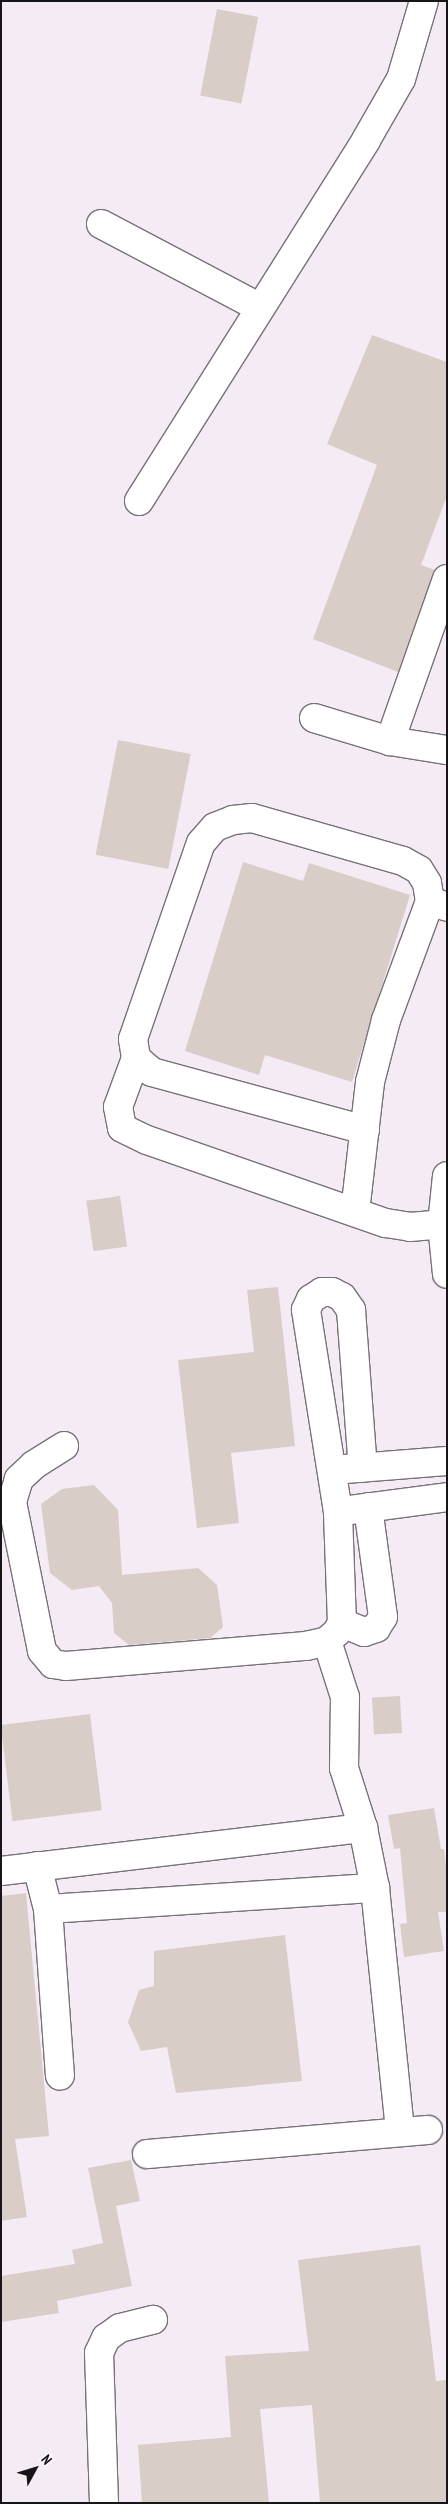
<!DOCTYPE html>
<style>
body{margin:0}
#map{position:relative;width:448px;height:2504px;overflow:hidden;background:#f4ebf4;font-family:"PT Sans Narrow",sans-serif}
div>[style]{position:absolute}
.building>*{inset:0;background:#d9cdc8;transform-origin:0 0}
.roads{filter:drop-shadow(1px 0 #797179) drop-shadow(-1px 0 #797179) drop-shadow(0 1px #797179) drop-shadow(0 -1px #797179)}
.minor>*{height:28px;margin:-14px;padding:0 14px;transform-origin:14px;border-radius:14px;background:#fff}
span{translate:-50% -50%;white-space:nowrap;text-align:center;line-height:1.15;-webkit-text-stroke:4px #fff9ff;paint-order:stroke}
.frame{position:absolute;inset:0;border:2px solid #181518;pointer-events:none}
.north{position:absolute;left:10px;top:2444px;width:50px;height:50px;-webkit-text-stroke:4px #fff9ff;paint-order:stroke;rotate:51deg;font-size:14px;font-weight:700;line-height:20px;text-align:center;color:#181518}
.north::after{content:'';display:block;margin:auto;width:18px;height:22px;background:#181518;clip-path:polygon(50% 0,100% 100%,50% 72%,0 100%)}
</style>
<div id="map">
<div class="building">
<i style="left:217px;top:9px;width:42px;height:88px;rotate:11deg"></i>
<i style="clip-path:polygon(372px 335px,447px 362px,447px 496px,421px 565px,435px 570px,398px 672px,313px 639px,377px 465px,327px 444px)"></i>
<i style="left:118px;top:740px;width:74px;height:117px;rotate:11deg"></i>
<i style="clip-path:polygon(243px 862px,303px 881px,309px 863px,410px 895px,352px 1082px,265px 1055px,259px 1075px,185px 1051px)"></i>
<i style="left:120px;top:1196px;width:51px;height:34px;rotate:82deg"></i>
<i style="clip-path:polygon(278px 1287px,295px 1446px,231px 1453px,239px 1523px,197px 1528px,178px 1360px,254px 1352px,247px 1290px)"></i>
<i style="clip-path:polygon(94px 1485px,118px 1510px,122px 1575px,198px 1568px,217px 1585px,223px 1627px,210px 1638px,129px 1645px,114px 1633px,112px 1603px,99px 1586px,72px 1590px,50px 1573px,41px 1504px,62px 1489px)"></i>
<i style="left:400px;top:1696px;width:37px;height:28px;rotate:87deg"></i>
<i style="left:90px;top:1714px;width:97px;height:90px;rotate:83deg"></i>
<i style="clip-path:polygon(434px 1808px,441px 1849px,444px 1849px,447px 1874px,447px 1912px,438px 1912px,444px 1951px,404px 1957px,400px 1924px,407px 1923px,400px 1848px,394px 1849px,388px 1815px)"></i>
<i style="clip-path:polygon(26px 1893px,49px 2136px,15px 2139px,27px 2217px,1px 2221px,1px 1896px)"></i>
<i style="clip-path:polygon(285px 1935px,302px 2081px,176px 2093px,167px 2047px,141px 2051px,128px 2022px,139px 1990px,154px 1986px,154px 1951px)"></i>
<i style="clip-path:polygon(131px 2160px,140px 2201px,116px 2206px,132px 2286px,57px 2301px,59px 2313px,1px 2322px,1px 2276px,75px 2264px,72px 2250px,103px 2243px,88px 2168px)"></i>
<i style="clip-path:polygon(420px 2245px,436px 2381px,447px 2380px,447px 2503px,320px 2503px,312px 2405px,260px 2409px,269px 2503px,142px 2503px,138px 2445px,231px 2437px,225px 2356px,309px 2351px,298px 2260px)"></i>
</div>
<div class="roads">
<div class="minor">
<i style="left:101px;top:224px;width:180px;rotate:27.8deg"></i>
<i style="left:139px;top:501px;width:426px;rotate:-57.8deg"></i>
<i style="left:366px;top:140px;width:70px;rotate:-60.2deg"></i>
<i style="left:401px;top:79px;width:81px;rotate:-73.6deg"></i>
<i style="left:447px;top:579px;width:172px;rotate:109.4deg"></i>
<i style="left:390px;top:741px;width:58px;rotate:9deg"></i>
<i style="left:314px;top:718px;width:79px;rotate:16.8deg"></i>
<i style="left:136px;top:1058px;width:52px;rotate:110.2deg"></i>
<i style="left:118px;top:1107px;width:21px;rotate:79deg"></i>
<i style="left:122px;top:1128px;width:28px;rotate:26deg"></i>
<i style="left:147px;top:1140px;width:253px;rotate:19.2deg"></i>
<i style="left:386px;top:1223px;width:24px;rotate:9deg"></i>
<i style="left:410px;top:1227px;width:32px;rotate:-5deg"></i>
<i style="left:365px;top:1130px;width:221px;rotate:-164.8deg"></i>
<i style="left:152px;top:1072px;width:21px;rotate:-139deg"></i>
<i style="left:136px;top:1058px;width:19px;rotate:-99deg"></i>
<i style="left:133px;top:1039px;width:207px;rotate:-70.9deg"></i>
<i style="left:201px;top:843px;width:21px;rotate:-49deg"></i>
<i style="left:215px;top:827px;width:19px;rotate:-21deg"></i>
<i style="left:233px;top:820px;width:19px;rotate:-6deg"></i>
<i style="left:252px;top:818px;width:157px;rotate:15.9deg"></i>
<i style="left:403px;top:861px;width:18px;rotate:29deg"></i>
<i style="left:419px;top:870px;width:15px;rotate:58deg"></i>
<i style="left:427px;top:883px;width:18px;rotate:81deg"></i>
<i style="left:430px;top:901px;width:18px;rotate:19deg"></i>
<i style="left:447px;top:1176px;width:48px;rotate:95.9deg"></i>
<i style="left:442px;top:1224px;width:50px;rotate:84.3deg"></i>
<i style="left:355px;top:1212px;width:131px;rotate:-83.4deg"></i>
<i style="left:370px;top:1082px;width:64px;rotate:-75.5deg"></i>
<i style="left:386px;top:1020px;width:127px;rotate:-69.7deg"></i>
<i style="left:64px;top:1446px;width:36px;rotate:148deg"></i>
<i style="left:34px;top:1465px;width:21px;rotate:137deg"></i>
<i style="left:19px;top:1479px;width:24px;rotate:107deg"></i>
<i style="left:12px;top:1502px;width:152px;rotate:78.6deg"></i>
<i style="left:42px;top:1651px;width:17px;rotate:50deg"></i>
<i style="left:53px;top:1664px;width:13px;rotate:9deg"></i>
<i style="left:66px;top:1666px;width:241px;rotate:-4.8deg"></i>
<i style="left:306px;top:1646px;width:22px;rotate:-13deg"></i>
<i style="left:327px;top:1641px;width:13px;rotate:-42deg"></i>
<i style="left:337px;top:1632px;width:10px;rotate:-61deg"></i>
<i style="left:342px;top:1623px;width:111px;rotate:-92.1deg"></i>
<i style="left:338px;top:1512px;width:205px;rotate:-99deg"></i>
<i style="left:306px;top:1310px;width:12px;rotate:-66deg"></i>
<i style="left:311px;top:1299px;width:13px;rotate:-32deg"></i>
<i style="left:322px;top:1292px;width:10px"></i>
<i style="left:332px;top:1292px;width:11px;rotate:27deg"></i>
<i style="left:342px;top:1297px;width:16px;rotate:55deg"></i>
<i style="left:351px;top:1310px;width:158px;rotate:85.7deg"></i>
<i style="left:345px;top:1469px;width:102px;rotate:-4.5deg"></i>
<i style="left:350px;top:1510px;width:98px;rotate:-7.6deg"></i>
<i style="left:342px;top:1623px;width:24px;rotate:22deg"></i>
<i style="left:364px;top:1632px;width:13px;rotate:-18deg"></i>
<i style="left:376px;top:1628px;width:13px;rotate:-58deg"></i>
<i style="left:383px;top:1617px;width:111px;rotate:-97.8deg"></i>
<i style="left:327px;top:1641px;width:59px;rotate:72.2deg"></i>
<i style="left:345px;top:1697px;width:71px;rotate:90.8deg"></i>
<i style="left:344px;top:1768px;width:63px;rotate:72.4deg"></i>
<i style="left:363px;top:1828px;width:61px;rotate:78.7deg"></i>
<i style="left:375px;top:1888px;width:244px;rotate:84.1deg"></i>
<i style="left:37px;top:1866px;width:44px;rotate:75.7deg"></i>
<i style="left:48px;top:1909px;width:167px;rotate:85.9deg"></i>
<i style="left:1px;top:1871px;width:365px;rotate:-6.8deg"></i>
<i style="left:48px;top:1909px;width:328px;rotate:-3.7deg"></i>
<i style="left:147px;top:2154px;width:282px;rotate:-4.9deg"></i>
<i style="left:104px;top:2503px;width:150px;rotate:-91.9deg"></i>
<i style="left:99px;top:2353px;width:17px;rotate:-65deg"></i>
<i style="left:106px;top:2338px;width:17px;rotate:-36deg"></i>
<i style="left:120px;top:2328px;width:34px;rotate:-14deg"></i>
</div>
</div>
<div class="frame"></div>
<div class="north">N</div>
</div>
